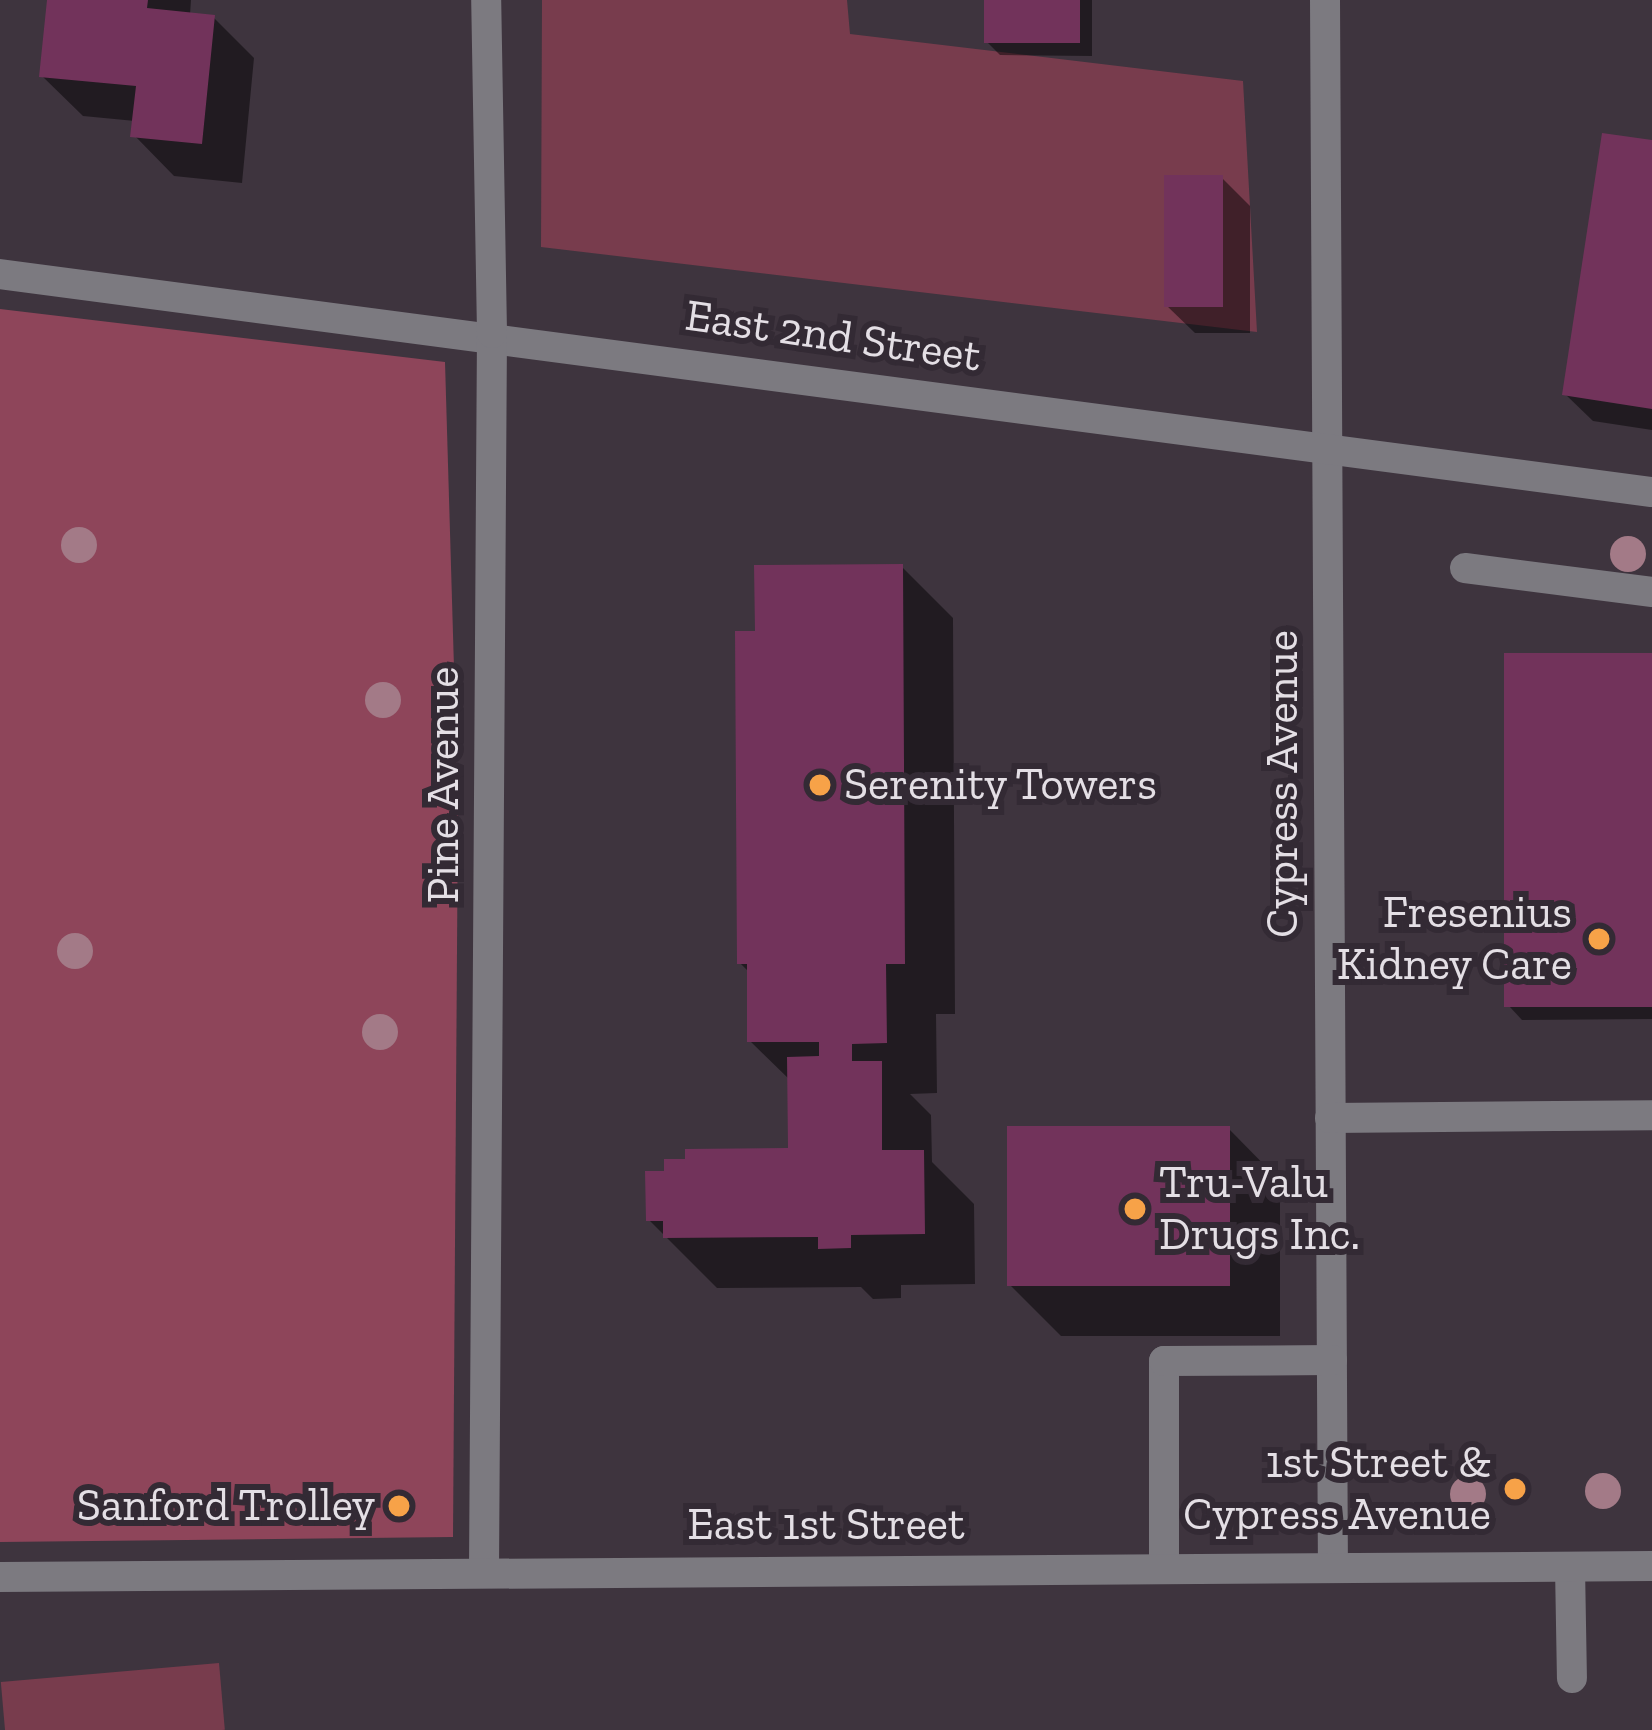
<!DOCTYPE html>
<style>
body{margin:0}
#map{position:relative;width:1652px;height:1730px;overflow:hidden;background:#3e343e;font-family:"Zilla Slab",serif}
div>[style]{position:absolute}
.green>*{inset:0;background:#783c4d;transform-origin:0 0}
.forest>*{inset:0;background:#8e455a}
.shadow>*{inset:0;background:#0007}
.building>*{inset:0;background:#72335b;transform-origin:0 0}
.minor>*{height:30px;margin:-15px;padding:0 15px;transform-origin:15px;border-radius:15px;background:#7c7a80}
.trees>*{width:36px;height:36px;margin:-18px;border-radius:50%;background:#a37a87}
.dots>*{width:33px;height:33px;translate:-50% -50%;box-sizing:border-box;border:6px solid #332a34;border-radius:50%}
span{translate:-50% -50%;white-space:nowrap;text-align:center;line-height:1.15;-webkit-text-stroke:12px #332a34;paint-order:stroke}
.street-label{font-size:45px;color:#e4dfe5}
.poi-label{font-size:45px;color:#e4dfe5}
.left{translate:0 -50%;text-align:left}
.right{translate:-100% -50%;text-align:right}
</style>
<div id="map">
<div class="green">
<i style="clip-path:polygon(542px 0,847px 0,850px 34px,1243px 81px,1257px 332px,541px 247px)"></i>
<i style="left:219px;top:1663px;width:67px;height:219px;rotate:85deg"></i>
</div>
<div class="forest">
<i style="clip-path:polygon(0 309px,445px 362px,458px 804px,453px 1537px,0 1542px)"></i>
</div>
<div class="shadow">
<i style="clip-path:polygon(50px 0,191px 0,190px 15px,213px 17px,254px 58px,242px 183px,174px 176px,134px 135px,135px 121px,83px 116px,42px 76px)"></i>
<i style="clip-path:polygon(987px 0,1092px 0,1092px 56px,1000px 55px,987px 42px)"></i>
<i style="clip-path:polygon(1652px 143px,1652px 430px,1593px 421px,1565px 394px)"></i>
<i style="clip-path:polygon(1222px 178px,1250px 206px,1250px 333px,1195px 333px,1167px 306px)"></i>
<i style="clip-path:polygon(902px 567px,953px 618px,955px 1014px,936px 1014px,937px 1093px,910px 1094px,931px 1115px,932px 1162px,974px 1204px,975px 1284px,901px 1285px,901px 1298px,873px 1299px,861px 1287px,717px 1288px,649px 1220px,791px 1151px,791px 1081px,750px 1041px,750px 973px,740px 963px,758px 634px)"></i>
<i style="clip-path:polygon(1652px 656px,1652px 1019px,1522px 1020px,1509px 1006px)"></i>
<i style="clip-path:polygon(1229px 1129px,1280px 1181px,1280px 1336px,1061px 1336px,1010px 1285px)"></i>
</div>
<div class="building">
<i style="clip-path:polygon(47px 0,148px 0,147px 8px,215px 15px,202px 144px,130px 137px,136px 86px,39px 77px)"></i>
<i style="left:984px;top:0;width:96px;height:43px"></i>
<i style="clip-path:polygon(1602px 133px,1652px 140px,1652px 409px,1562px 395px)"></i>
<i style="left:1164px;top:175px;width:59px;height:132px"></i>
<i style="clip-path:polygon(903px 564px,905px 964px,886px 964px,887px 1043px,852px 1044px,852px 1061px,882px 1061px,882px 1150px,924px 1150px,925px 1234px,851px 1235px,851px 1248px,818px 1249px,818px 1237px,663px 1238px,663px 1221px,646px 1221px,645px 1171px,664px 1171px,664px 1159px,685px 1159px,685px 1149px,788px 1148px,787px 1057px,819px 1056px,819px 1042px,747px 1042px,747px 964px,737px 964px,735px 631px,755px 631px,754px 565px)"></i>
<i style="left:1652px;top:653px;width:354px;height:148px;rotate:90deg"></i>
<i style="left:1007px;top:1126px;width:223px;height:160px"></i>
</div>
<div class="minor">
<i style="left:1325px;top:0;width:1568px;rotate:89.71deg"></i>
<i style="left:0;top:274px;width:1666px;rotate:7.52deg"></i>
<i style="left:1465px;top:568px;width:189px;rotate:7.3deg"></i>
<i style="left:1330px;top:1118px;width:322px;rotate:-0.5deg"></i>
<i style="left:1570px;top:1567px;width:111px;rotate:89deg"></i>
<i style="left:1164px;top:1569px;width:208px;rotate:-90deg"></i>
<i style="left:1164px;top:1361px;width:168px;rotate:-0.3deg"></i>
<i style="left:484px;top:1571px;width:1238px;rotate:-89.63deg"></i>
<i style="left:492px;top:333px;width:333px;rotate:-91deg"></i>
<i style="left:0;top:1577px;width:1652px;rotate:-0.38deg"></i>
</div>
<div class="trees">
<i style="left:79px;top:545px"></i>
<i style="left:1628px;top:554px"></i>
<i style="left:383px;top:700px"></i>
<i style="left:75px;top:951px"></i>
<i style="left:380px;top:1032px"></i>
<i style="left:1603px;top:1491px"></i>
<i style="left:1468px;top:1494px"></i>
</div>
<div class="dots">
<i style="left:820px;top:785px;background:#f7a248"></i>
<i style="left:1599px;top:939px;background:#f7a248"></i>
<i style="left:1135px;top:1209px;background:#f7a248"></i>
<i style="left:1515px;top:1489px;background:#f7a248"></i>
<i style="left:399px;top:1506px;background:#f7a248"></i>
</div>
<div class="street-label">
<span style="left:833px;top:336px;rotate:8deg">East 2nd Street</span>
<span style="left:1283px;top:784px;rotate:-90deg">Cypress Avenue</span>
<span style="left:444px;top:785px;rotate:-90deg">Pine Avenue</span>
<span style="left:826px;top:1525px">East 1st Street</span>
</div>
<div class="poi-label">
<span class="left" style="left:844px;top:785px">Serenity Towers</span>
<span class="right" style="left:1572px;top:939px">Fresenius<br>Kidney Care</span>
<span class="left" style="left:1159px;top:1209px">Tru-Valu<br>Drugs Inc.</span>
<span class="right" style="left:1491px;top:1489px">1st Street &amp;<br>Cypress Avenue</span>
<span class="right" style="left:375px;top:1506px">Sanford Trolley</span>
</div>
</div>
